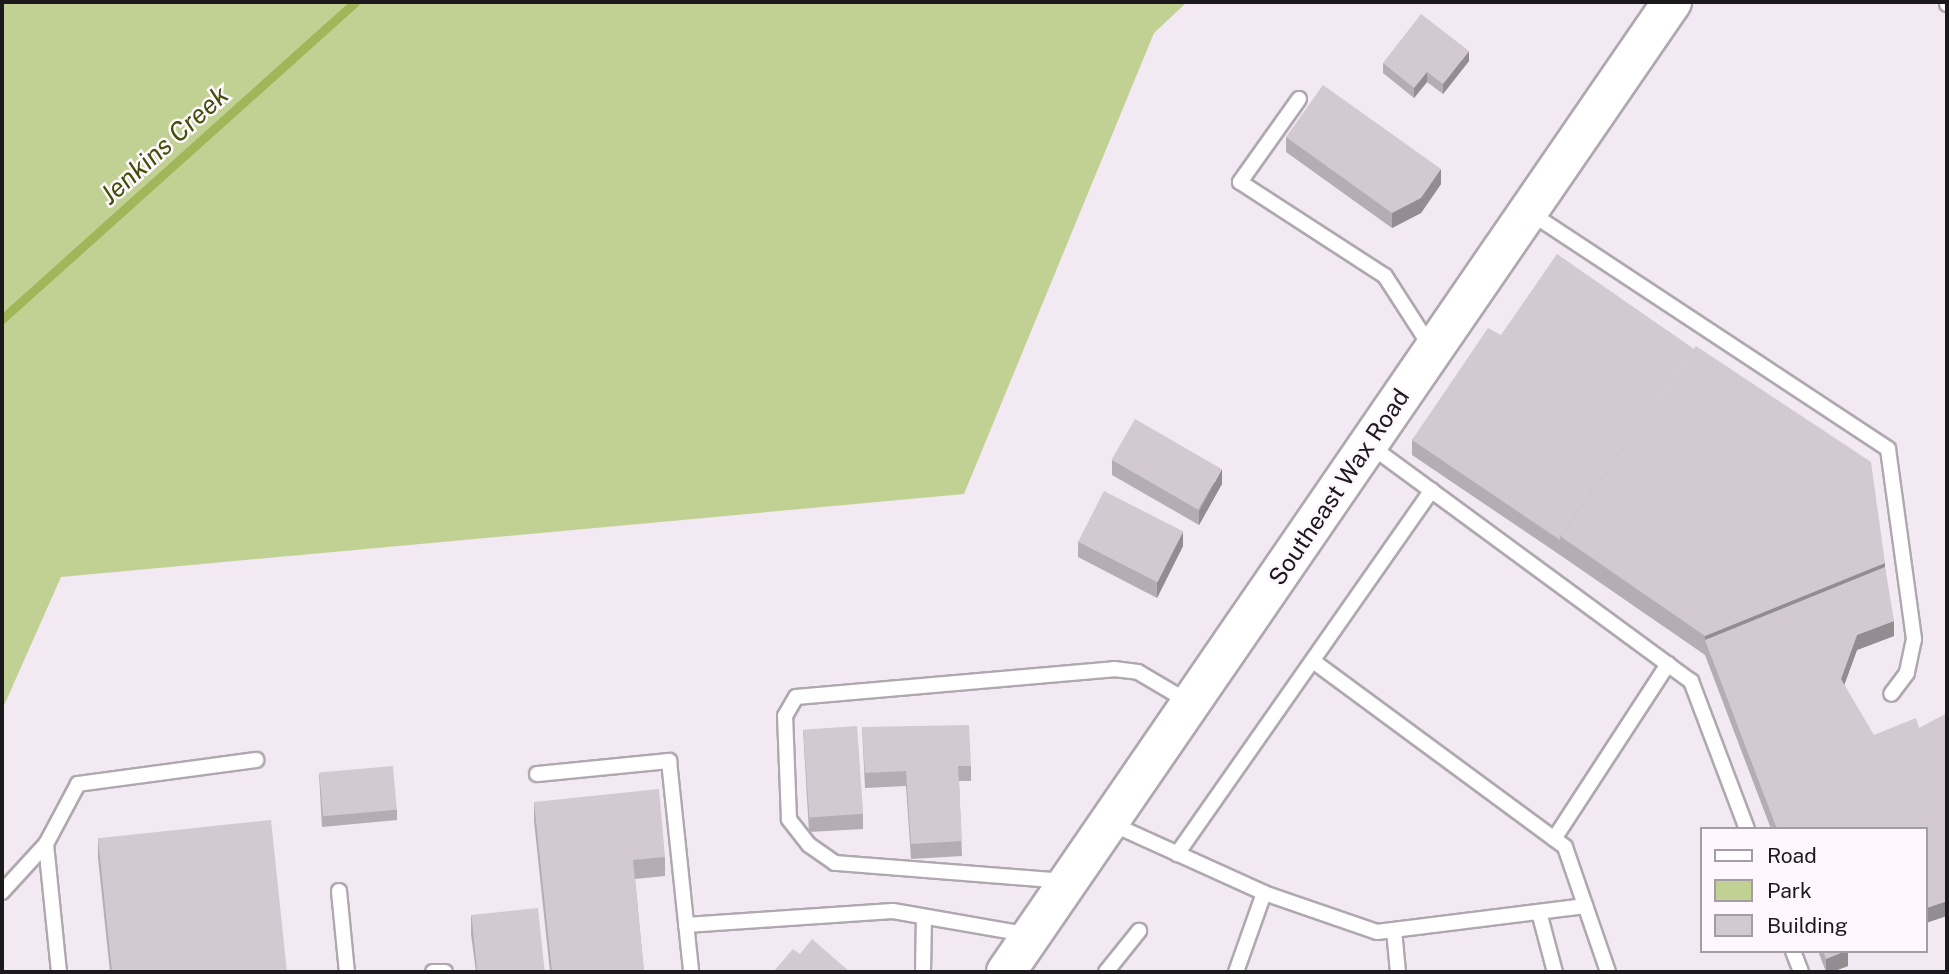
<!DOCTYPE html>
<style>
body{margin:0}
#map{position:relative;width:1949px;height:974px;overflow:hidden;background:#f2e9f2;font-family:"Public Sans",sans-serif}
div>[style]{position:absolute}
.green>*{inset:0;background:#c0d193}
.stream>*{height:9px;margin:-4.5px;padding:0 4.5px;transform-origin:4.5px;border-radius:4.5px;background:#a0b659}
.roads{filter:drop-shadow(2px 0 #b0a8b0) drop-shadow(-2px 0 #b0a8b0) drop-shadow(0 2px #b0a8b0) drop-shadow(0 -2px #b0a8b0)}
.lane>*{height:14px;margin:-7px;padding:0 7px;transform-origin:7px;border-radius:7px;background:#fff}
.secondary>*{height:38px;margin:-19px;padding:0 19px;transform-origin:19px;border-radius:19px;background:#fff}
.wall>*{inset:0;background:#b5adb4}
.shaded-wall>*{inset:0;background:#938d92}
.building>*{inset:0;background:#d2c9d1;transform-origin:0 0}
span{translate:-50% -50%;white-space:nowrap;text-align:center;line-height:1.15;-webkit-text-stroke:5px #fef7fe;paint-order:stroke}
.street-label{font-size:24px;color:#1c191c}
.water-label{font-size:26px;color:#404e06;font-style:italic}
.frame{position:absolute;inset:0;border:4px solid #1c191c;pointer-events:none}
.legend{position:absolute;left:1700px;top:827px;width:228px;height:126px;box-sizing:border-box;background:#fef7fe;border:2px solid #a49ea4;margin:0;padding:9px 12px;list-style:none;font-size:21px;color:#1c191c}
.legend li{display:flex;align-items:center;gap:14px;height:35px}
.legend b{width:35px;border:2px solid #a49ea4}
</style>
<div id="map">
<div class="green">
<i style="clip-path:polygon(2px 2px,1187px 2px,1154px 33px,964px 494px,61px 577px,2px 710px)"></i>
</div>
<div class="stream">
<i style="left:2px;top:319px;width:474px;rotate:-41.9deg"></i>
</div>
<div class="roads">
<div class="lane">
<i style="left:1947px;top:2px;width:2px;rotate:90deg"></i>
<i style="left:1299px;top:99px;width:102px;rotate:125.4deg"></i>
<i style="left:1240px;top:182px;width:173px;rotate:33deg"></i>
<i style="left:1385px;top:276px;width:87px;rotate:57.2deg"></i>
<i style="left:1529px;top:212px;width:430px;rotate:33.4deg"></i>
<i style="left:1888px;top:449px;width:192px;rotate:82.2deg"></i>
<i style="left:1914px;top:639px;width:35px;rotate:102deg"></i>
<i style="left:1907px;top:673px;width:26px;rotate:127deg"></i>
<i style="left:1368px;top:444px;width:401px;rotate:36.3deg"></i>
<i style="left:1691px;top:681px;width:158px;rotate:69.3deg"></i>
<i style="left:1313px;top:661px;width:313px;rotate:36.4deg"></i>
<i style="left:1565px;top:847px;width:132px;rotate:71deg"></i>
<i style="left:537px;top:774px;width:133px;rotate:-5.6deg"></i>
<i style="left:669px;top:761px;width:212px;rotate:84deg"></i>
<i style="left:1110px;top:823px;width:169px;rotate:24.4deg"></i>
<i style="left:1264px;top:893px;width:120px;rotate:19deg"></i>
<i style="left:1377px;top:932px;width:210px;rotate:-7.1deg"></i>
<i style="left:1554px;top:839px;width:209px;rotate:-56.9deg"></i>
<i style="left:46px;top:844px;width:129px;rotate:84.2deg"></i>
<i style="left:1177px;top:854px;width:444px;rotate:-55deg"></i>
<i style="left:1065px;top:881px;width:231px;rotate:-175.5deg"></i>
<i style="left:835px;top:863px;width:32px;rotate:-145deg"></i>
<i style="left:809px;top:845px;width:33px;rotate:-128deg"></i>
<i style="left:789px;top:819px;width:103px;rotate:-92.2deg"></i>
<i style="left:785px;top:716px;width:22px;rotate:-60deg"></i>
<i style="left:796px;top:697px;width:319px;rotate:-5deg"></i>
<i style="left:1114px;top:669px;width:24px;rotate:7deg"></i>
<i style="left:1138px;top:672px;width:59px;rotate:30.5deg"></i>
<i style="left:339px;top:891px;width:81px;rotate:84.4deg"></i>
<i style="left:2px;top:892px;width:65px;rotate:-47.5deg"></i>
<i style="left:46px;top:844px;width:68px;rotate:-61.9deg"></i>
<i style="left:78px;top:784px;width:180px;rotate:-7.7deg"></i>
<i style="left:1539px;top:912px;width:62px;rotate:75.1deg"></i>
<i style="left:686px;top:925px;width:207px;rotate:-3.9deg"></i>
<i style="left:893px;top:911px;width:139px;rotate:9.9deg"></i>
<i style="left:1394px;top:930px;width:42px;rotate:84.6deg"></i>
<i style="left:1793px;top:951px;width:22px;rotate:69deg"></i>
<i style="left:433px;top:972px;width:12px"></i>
<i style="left:923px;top:972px;width:55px;rotate:-89deg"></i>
<i style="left:1106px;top:972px;width:53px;rotate:-51.2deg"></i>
<i style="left:1236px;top:972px;width:84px;rotate:-70.5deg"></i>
</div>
<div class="secondary">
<i style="left:1006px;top:972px;width:1177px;rotate:-55.53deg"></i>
</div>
</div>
<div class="wall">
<i style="clip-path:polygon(1469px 61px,1443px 94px,1427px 82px,1414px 98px,1383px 73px,1383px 63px)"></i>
<i style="clip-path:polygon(1286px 137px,1441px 184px,1421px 213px,1392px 228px,1286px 152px)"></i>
<i style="clip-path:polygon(1501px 335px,1885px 567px,1894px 636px,1857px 650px,1844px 685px,1926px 829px,1771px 829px,1705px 655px,1560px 555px,1412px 455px,1412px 440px)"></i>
<i style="clip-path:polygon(1112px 460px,1222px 484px,1199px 525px,1112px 475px)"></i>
<i style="clip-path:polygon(1078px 542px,1183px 546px,1157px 598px,1078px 557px)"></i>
<i style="clip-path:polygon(862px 727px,971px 766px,971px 781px,959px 781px,962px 856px,911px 859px,906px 786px,865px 788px)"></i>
<i style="clip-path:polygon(803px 730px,863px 814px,863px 829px,809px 832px)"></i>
<i style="clip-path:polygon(319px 774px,397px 810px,397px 820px,322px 827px)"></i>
<i style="clip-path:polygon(534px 802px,665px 857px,665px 876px,635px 879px,644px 972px,550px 972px,534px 821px)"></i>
<i style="clip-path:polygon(98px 839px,288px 972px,110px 972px,98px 858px)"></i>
<i style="clip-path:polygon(471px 915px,545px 972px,476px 972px,471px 934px)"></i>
<i style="clip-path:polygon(1818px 951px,1848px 951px,1848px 966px,1832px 972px,1826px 972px)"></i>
</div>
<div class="shaded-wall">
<i style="clip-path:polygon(1469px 51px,1469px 61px,1443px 94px,1443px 84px)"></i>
<i style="clip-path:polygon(1427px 72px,1427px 82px,1414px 98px,1414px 88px)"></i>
<i style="clip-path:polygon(1441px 169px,1441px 184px,1421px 213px,1392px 228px,1392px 213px)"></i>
<i style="clip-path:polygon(1222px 469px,1222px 484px,1199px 525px,1199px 511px)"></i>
<i style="clip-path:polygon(1183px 531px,1183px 546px,1157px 598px,1157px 583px)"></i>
<i style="clip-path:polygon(1885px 563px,1885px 582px,1705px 640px,1705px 636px)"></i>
<i style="clip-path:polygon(1894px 621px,1894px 636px,1857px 650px,1841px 694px,1841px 679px,1857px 635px)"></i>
<i style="clip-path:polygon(1947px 901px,1947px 916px,1926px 923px,1926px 908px)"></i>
<i style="clip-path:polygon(1843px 951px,1848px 951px,1848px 966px,1832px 972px,1826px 972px,1826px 959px)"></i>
</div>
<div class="building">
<i style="clip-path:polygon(1421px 14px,1469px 51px,1443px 84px,1427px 72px,1414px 88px,1383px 63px)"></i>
<i style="clip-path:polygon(1323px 85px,1441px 169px,1421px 198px,1392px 213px,1286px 137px)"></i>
<i style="clip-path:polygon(1557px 254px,1694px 349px,1560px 536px,1560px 540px,1412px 440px,1488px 328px,1501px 335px)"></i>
<i style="clip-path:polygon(1696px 346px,1871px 462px,1885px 563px,1705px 636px,1560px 536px)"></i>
<i style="left:1135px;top:419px;width:100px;height:47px;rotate:30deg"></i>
<i style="left:1104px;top:491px;width:89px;height:57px;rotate:27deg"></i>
<i style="clip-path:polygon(1885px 567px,1894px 621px,1857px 635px,1841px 679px,1874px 735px,1916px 718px,1919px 728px,1947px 713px,1947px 901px,1926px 908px,1926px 829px,1777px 829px,1705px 640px)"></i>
<i style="clip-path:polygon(969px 725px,971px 766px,958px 766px,962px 841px,911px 844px,906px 771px,865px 773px,862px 727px)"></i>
<i style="left:857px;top:726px;width:88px;height:54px;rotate:86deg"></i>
<i style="left:393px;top:766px;width:44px;height:74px;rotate:85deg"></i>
<i style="clip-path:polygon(659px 789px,665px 857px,633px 860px,644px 972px,552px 972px,534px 802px)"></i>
<i style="left:271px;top:820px;width:153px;height:174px;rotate:84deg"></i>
<i style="left:538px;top:908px;width:64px;height:67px;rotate:84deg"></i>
<i style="clip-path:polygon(812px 939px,850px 972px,773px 972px,793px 949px,800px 954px)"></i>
<i style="clip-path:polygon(1823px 951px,1846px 951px,1826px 959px)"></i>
</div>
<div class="street-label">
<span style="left:1339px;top:487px;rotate:-56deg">Southeast Wax Road</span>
</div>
<div class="water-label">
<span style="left:164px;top:145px;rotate:-42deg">Jenkins Creek</span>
</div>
<div class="frame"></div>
<ul class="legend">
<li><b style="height:9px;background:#fff"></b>Road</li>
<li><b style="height:19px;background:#c0d193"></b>Park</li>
<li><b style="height:19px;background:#d2c9d1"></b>Building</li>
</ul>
</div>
